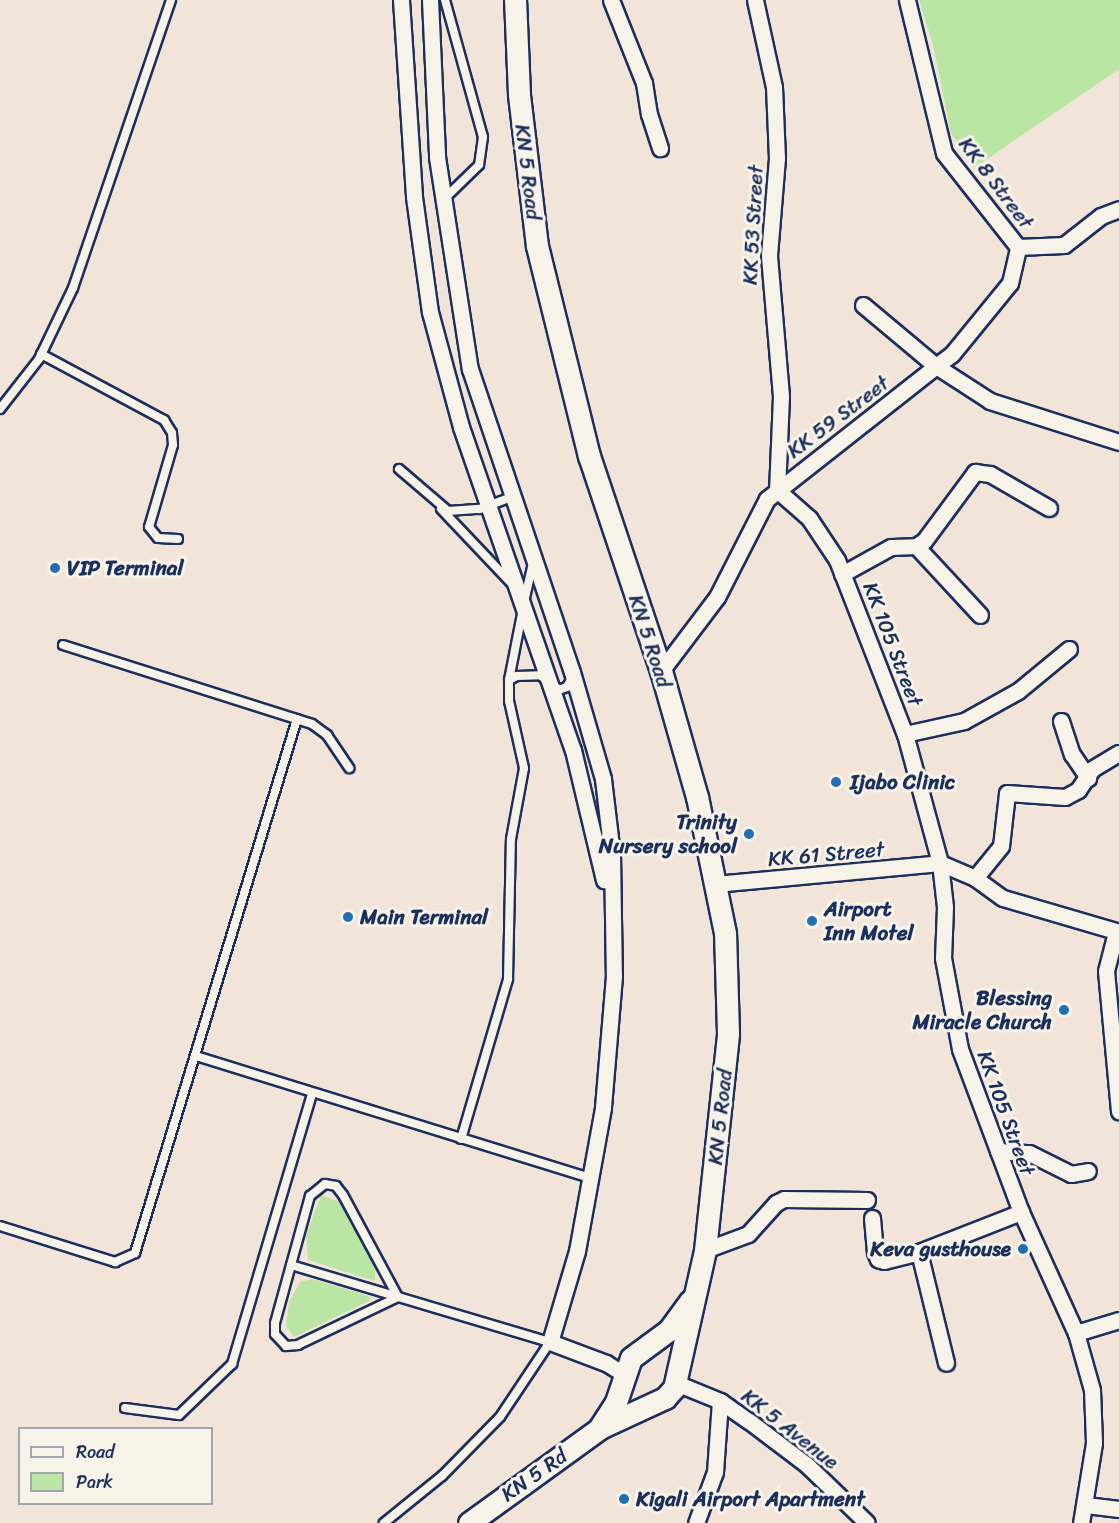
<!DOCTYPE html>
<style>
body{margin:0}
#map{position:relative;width:1119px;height:1523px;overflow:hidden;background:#f3e4d9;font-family:Sriracha,sans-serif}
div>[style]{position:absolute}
.green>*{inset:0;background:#bae5a3}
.roads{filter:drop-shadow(2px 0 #1b2f5e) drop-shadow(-2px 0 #1b2f5e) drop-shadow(0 2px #1b2f5e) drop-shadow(0 -2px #1b2f5e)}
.lane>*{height:8px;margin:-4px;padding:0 4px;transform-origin:4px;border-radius:4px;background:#f7f3e8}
.street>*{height:15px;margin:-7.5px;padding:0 7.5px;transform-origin:7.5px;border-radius:7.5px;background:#f7f3e8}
.secondary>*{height:21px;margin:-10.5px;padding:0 10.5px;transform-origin:10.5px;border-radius:10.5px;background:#f7f3e8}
.dots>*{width:16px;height:16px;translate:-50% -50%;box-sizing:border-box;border:3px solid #f7f3e8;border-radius:50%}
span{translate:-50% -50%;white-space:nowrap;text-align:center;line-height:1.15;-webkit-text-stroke:6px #f7f3e8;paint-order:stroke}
.street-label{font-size:21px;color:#1b2f5e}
.poi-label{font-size:21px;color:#1b2f5e;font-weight:700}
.left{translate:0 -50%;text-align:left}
.right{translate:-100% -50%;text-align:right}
.legend{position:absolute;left:18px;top:1427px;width:195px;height:78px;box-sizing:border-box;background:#f7f3e8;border:2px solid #9fa5b1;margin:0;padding:8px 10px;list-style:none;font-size:18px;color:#1b2f5e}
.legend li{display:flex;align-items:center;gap:12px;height:30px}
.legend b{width:30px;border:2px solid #9fa5b1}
</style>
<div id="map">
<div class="green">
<i style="clip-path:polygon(919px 0,1119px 0,1119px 69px,974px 168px,951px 133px,933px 45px)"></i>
<i style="clip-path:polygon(321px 1195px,339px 1202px,375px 1268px,375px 1281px,308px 1260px,306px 1236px)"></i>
<i style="clip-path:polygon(312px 1279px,369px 1296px,371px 1300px,294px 1337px,286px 1326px,289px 1302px,300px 1282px)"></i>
</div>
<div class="roads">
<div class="lane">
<i style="left:445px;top:0;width:142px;rotate:74.5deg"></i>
<i style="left:483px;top:137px;width:28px;rotate:98deg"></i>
<i style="left:479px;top:165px;width:46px;rotate:135.9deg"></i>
<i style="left:41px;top:354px;width:140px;rotate:28.2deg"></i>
<i style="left:164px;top:420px;width:15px;rotate:58deg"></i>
<i style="left:172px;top:433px;width:12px;rotate:85deg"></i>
<i style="left:173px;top:445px;width:85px;rotate:106.3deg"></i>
<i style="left:149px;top:527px;width:14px;rotate:51deg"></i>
<i style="left:158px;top:538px;width:20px;rotate:3deg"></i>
<i style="left:0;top:409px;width:63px;rotate:-52deg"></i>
<i style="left:39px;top:359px;width:79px;rotate:-64.4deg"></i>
<i style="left:73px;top:288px;width:304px;rotate:-71.2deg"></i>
<i style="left:399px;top:469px;width:65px;rotate:40.6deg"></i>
<i style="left:448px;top:511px;width:32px;rotate:-4deg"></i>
<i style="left:480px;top:509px;width:33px;rotate:-21deg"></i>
<i style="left:441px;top:509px;width:105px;rotate:46.5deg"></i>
<i style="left:524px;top:602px;width:39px;rotate:-77deg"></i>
<i style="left:63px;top:645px;width:261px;rotate:17.6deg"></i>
<i style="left:312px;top:724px;width:19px;rotate:36deg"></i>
<i style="left:327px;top:735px;width:40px;rotate:56deg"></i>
<i style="left:509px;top:680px;width:9px;rotate:-27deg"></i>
<i style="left:517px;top:676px;width:23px;rotate:-2deg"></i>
<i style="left:540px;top:675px;width:24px;rotate:38deg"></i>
<i style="left:559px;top:690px;width:9px;rotate:-21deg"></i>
<i style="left:567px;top:687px;width:10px;rotate:-61deg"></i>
<i style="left:196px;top:1056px;width:413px;rotate:17.2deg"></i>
<i style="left:461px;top:1139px;width:167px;rotate:-73.6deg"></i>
<i style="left:508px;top:979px;width:140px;rotate:-88.8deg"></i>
<i style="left:511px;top:839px;width:72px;rotate:-79.6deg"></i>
<i style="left:524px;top:768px;width:69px;rotate:-102.6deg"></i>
<i style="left:509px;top:701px;width:21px;rotate:-90deg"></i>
<i style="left:509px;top:680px;width:67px;rotate:-78.9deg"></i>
<i style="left:325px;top:1184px;width:11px;rotate:10deg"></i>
<i style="left:336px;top:1186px;width:11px;rotate:52deg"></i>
<i style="left:343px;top:1195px;width:116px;rotate:61.7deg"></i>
<i style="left:398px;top:1297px;width:111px;rotate:154.4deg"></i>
<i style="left:298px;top:1345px;width:12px;rotate:175deg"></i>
<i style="left:286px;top:1346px;width:16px;rotate:-133deg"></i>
<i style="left:275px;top:1334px;width:11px;rotate:-90deg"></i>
<i style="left:275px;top:1323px;width:132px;rotate:-74.6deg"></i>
<i style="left:310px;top:1196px;width:19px;rotate:-39deg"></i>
<i style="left:0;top:1226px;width:121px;rotate:17.4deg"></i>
<i style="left:115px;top:1262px;width:22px;rotate:-24deg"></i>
<i style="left:135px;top:1253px;width:558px;rotate:-73.12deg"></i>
<i style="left:291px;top:1265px;width:270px;rotate:16.6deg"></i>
<i style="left:550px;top:1342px;width:90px;rotate:123.7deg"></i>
<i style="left:500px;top:1417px;width:83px;rotate:134.5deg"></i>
<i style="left:442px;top:1476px;width:75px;rotate:141deg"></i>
<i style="left:125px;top:1408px;width:54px;rotate:7.4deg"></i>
<i style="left:179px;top:1415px;width:74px;rotate:-43.9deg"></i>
<i style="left:232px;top:1364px;width:282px;rotate:-73.5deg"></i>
</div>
<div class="street">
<i style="left:401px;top:0;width:197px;rotate:86.2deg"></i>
<i style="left:414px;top:197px;width:116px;rotate:82.1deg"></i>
<i style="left:430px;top:312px;width:119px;rotate:74.9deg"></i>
<i style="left:461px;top:427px;width:342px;rotate:70.9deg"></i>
<i style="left:573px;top:750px;width:134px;rotate:76.6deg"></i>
<i style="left:430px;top:0;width:157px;rotate:87.4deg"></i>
<i style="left:437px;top:157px;width:215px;rotate:81.2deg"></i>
<i style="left:470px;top:369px;width:320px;rotate:71.4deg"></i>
<i style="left:572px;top:672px;width:111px;rotate:73.8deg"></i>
<i style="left:603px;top:779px;width:76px;rotate:83.2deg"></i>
<i style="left:612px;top:854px;width:122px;rotate:89.1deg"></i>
<i style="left:614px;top:976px;width:132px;rotate:94.8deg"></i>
<i style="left:603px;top:1108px;width:145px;rotate:100.3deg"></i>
<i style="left:577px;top:1251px;width:95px;rotate:106.5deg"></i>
<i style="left:550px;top:1342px;width:60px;rotate:20.6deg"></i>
<i style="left:606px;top:1363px;width:22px;rotate:32deg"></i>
<i style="left:611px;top:0;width:89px;rotate:68.3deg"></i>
<i style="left:644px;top:83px;width:31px;rotate:81deg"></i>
<i style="left:649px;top:114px;width:36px;rotate:72deg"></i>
<i style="left:755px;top:0;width:89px;rotate:77.7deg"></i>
<i style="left:774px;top:87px;width:71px;rotate:87.6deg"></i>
<i style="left:777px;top:158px;width:98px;rotate:94.7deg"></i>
<i style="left:769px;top:256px;width:141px;rotate:85.1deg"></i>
<i style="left:781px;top:396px;width:94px;rotate:92.4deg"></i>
<i style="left:777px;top:490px;width:43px;rotate:41.2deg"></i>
<i style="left:809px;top:518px;width:50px;rotate:56.3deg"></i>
<i style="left:837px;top:560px;width:187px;rotate:68.7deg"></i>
<i style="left:905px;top:734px;width:134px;rotate:74.8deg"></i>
<i style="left:940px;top:863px;width:44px;rotate:83.5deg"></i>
<i style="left:945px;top:907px;width:51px;rotate:92.2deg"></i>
<i style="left:943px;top:958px;width:93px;rotate:79.4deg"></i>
<i style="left:960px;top:1049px;width:174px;rotate:69.5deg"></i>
<i style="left:1021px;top:1212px;width:133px;rotate:65.6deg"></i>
<i style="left:1076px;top:1333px;width:59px;rotate:74.3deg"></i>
<i style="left:1092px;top:1390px;width:53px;rotate:87.8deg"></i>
<i style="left:1094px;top:1443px;width:81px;rotate:99.2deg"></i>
<i style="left:907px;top:0;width:157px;rotate:76.4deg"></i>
<i style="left:944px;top:153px;width:120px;rotate:51.8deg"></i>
<i style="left:1018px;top:247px;width:46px;rotate:-2.5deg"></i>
<i style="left:1064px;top:245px;width:47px;rotate:-38.1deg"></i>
<i style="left:1101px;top:216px;width:19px;rotate:-21deg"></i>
<i style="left:863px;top:305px;width:95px;rotate:39.9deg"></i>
<i style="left:936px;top:366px;width:20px;rotate:-37deg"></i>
<i style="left:952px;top:354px;width:92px;rotate:-50.8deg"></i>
<i style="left:1010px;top:283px;width:37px;rotate:-77deg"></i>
<i style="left:916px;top:546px;width:94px;rotate:47.2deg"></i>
<i style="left:842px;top:574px;width:56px;rotate:-28.9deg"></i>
<i style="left:891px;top:547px;width:25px;rotate:-2deg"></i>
<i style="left:916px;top:546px;width:9px;rotate:-32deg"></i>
<i style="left:924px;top:541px;width:86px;rotate:-53.5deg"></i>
<i style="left:975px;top:472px;width:15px;rotate:8deg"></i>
<i style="left:990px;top:474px;width:68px;rotate:30deg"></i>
<i style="left:661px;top:671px;width:93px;rotate:-52.9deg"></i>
<i style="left:717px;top:597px;width:110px;rotate:-63deg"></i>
<i style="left:767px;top:499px;width:215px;rotate:-38.2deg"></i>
<i style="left:936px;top:366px;width:64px;rotate:32.9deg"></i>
<i style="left:990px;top:401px;width:135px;rotate:17.6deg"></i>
<i style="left:1061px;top:721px;width:35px;rotate:72deg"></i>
<i style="left:1072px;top:754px;width:29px;rotate:56deg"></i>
<i style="left:905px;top:734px;width:60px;rotate:-12.4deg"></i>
<i style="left:964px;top:721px;width:62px;rotate:-29.1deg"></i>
<i style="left:1018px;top:691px;width:66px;rotate:-39.5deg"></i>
<i style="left:975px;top:878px;width:41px;rotate:-50.9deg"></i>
<i style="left:1001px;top:846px;width:53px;rotate:-83.5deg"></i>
<i style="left:1007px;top:793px;width:58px;rotate:3.9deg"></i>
<i style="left:1065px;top:797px;width:15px;rotate:-28deg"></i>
<i style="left:1078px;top:790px;width:25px;rotate:-56deg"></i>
<i style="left:1092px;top:769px;width:31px;rotate:-31deg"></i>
<i style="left:715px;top:884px;width:226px;rotate:-5.3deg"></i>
<i style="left:940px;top:863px;width:38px;rotate:23deg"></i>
<i style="left:975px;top:878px;width:34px;rotate:36deg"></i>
<i style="left:1003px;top:898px;width:121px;rotate:16.3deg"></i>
<i style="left:1116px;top:932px;width:40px;rotate:104.4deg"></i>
<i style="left:1106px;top:971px;width:141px;rotate:84.7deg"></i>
<i style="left:998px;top:1151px;width:31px;rotate:4deg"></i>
<i style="left:1029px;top:1153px;width:47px;rotate:26.6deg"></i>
<i style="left:1071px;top:1174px;width:17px;rotate:-10deg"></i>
<i style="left:872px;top:1218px;width:34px;rotate:85deg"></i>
<i style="left:875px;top:1252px;width:8px;rotate:67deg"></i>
<i style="left:878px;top:1259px;width:6px;rotate:18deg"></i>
<i style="left:884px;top:1261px;width:36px;rotate:-14deg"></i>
<i style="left:919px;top:1252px;width:110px;rotate:-21.4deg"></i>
<i style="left:705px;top:1250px;width:46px;rotate:-20.4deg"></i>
<i style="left:748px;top:1234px;width:42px;rotate:-47.9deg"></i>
<i style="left:776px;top:1203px;width:9px;rotate:-27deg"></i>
<i style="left:784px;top:1199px;width:83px;rotate:0.7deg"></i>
<i style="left:919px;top:1252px;width:114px;rotate:76.3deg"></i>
<i style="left:1076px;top:1333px;width:45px;rotate:-16.8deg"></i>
<i style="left:676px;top:1383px;width:48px;rotate:22.2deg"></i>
<i style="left:720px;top:1401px;width:35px;rotate:35deg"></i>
<i style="left:749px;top:1421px;width:73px;rotate:37.2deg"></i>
<i style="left:807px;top:1465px;width:83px;rotate:44deg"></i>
<i style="left:1086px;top:1505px;width:33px;rotate:7deg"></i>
<i style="left:696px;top:1523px;width:54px;rotate:-69.6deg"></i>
<i style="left:715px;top:1472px;width:71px;rotate:-86deg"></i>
</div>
<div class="secondary">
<i style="left:600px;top:1427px;width:30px;rotate:-57deg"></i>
<i style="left:616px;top:1402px;width:46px;rotate:-71.2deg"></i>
<i style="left:631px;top:1358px;width:47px;rotate:-36.4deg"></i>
<i style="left:669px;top:1330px;width:36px;rotate:-54deg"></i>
<i style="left:469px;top:1523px;width:162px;rotate:-35.9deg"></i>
<i style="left:600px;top:1428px;width:72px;rotate:-24.8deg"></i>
<i style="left:665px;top:1398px;width:13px;rotate:-48deg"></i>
<i style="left:674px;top:1388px;width:141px;rotate:-77.3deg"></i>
<i style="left:705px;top:1250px;width:218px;rotate:-83.9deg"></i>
<i style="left:728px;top:1033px;width:100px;rotate:-91.7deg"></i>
<i style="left:725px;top:933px;width:139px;rotate:-101.6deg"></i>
<i style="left:697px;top:797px;width:131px;rotate:-105.9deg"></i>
<i style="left:661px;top:671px;width:227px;rotate:-108.5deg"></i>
<i style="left:589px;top:456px;width:216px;rotate:-103.9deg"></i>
<i style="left:537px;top:246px;width:153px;rotate:-96.8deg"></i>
<i style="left:519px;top:94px;width:94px;rotate:-92.4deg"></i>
</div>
</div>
<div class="dots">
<i style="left:55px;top:568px;background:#1f6fb2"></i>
<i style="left:836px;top:782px;background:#1f6fb2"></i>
<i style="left:749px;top:834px;background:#1f6fb2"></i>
<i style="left:348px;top:917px;background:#1f6fb2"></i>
<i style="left:812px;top:921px;background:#1f6fb2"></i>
<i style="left:1064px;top:1010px;background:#1f6fb2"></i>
<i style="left:1023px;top:1249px;background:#1f6fb2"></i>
<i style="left:624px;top:1499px;background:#1f6fb2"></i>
</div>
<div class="street-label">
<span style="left:528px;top:172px;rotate:83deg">KN 5 Road</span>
<span style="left:996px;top:183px;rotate:53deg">KK 8 Street</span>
<span style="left:753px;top:225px;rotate:-87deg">KK 53 Street</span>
<span style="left:838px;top:417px;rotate:-37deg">KK 59 Street</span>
<span style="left:650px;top:641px;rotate:72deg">KN 5 Road</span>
<span style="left:893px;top:644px;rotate:69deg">KK 105 Street</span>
<span style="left:826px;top:854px;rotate:-5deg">KK 61 Street</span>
<span style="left:1006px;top:1113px;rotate:70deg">KK 105 Street</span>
<span style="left:720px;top:1117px;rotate:-84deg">KN 5 Road</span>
<span style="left:790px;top:1429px;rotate:38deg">KK 5 Avenue</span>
<span style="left:534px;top:1475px;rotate:-35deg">KN 5 Rd</span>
</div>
<div class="poi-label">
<span class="left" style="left:67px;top:568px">VIP Terminal</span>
<span class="left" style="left:850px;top:782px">Ijabo Clinic</span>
<span class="right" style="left:737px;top:834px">Trinity<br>Nursery school</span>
<span class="left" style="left:824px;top:921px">Airport<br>Inn Motel</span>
<span class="left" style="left:360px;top:917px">Main Terminal</span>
<span class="right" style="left:1052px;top:1010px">Blessing<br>Miracle Church</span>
<span class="right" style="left:1011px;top:1249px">Keva gusthouse</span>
<span class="left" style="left:636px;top:1499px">Kigali Airport Apartment</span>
</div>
<ul class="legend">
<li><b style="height:8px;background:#f7f3e8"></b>Road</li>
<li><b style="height:16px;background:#bae5a3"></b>Park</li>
</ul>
</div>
